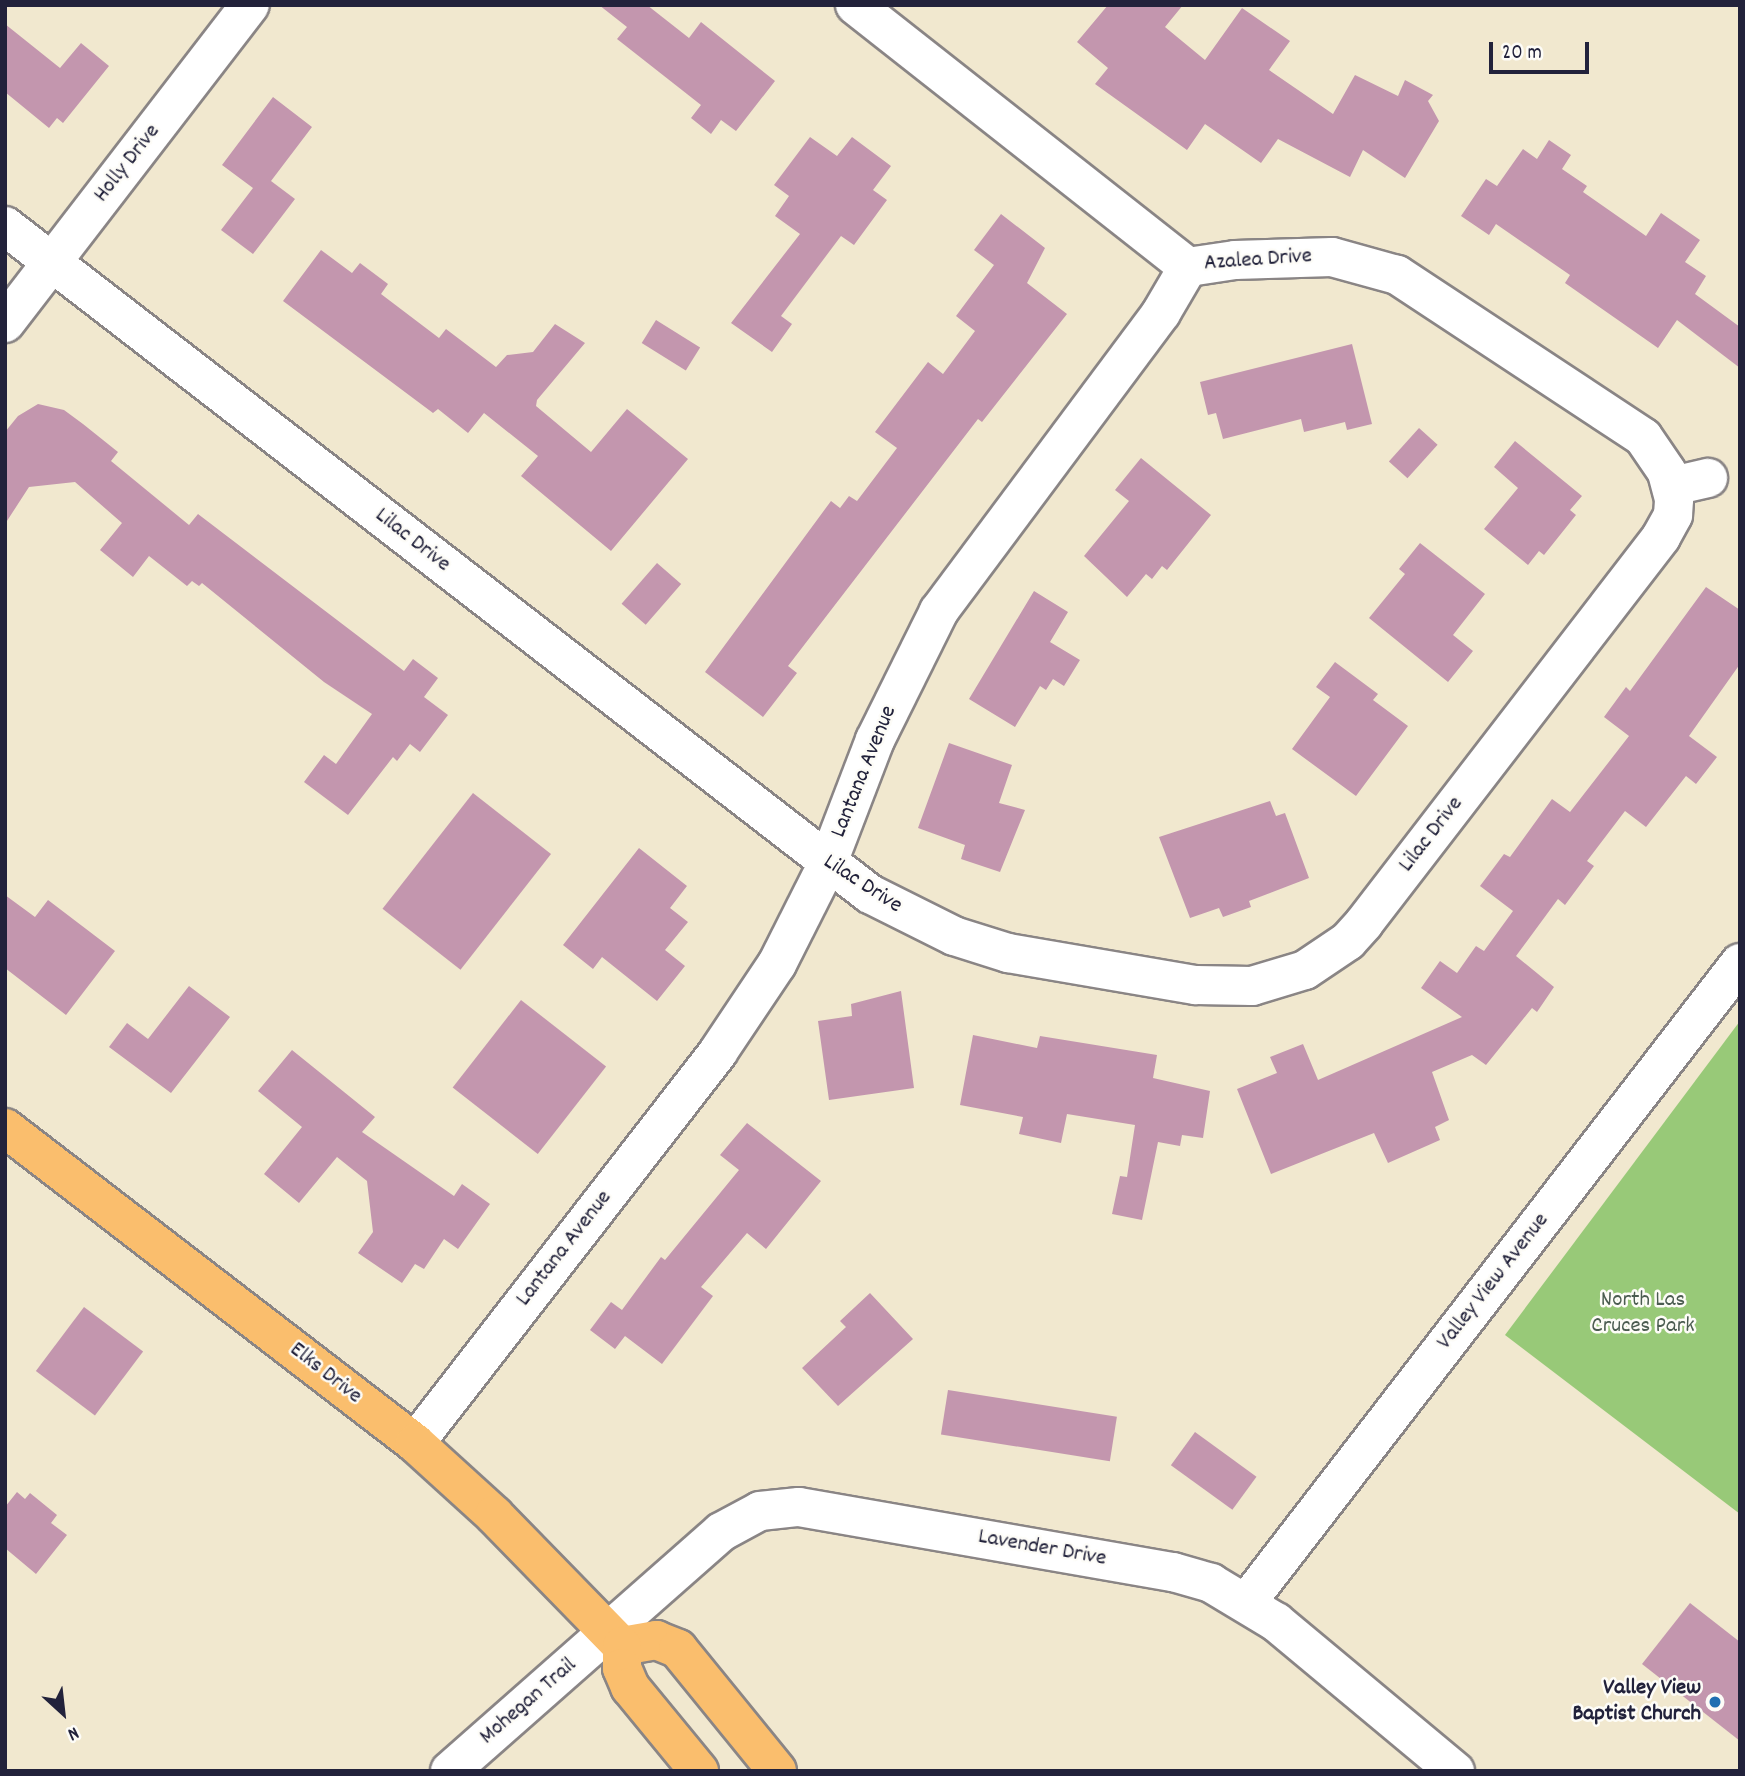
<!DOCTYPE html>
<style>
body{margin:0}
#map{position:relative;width:1745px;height:1776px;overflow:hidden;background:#f1e8cf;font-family:Dekko,sans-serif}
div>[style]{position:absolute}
.green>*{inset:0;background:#98c978}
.building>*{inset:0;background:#c396ae;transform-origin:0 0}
.roads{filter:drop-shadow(2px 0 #8a8585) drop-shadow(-2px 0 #8a8585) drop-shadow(0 2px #8a8585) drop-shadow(0 -2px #8a8585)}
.minor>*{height:38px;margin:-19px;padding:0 19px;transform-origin:19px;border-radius:19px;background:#fff}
.major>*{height:38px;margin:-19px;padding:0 19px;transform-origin:19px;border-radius:19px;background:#fabe6d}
.dots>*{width:19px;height:19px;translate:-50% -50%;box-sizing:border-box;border:4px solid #fdfcf7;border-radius:50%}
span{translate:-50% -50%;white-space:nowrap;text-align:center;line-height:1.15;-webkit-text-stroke:5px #fdfcf7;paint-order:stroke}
.street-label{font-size:23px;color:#22223b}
.park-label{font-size:23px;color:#4b5c50}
.poi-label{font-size:23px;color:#22223b;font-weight:700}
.right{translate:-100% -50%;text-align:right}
.frame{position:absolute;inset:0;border:7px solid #22223b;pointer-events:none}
.north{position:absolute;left:28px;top:1678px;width:70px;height:70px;-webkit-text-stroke:5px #fdfcf7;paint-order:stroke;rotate:153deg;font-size:19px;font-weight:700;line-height:28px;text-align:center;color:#22223b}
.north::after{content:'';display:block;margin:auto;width:24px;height:32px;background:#22223b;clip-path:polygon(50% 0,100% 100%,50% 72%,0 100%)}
.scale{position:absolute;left:1489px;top:42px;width:100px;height:32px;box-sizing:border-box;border:4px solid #22223b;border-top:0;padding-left:9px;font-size:21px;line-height:24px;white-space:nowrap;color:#22223b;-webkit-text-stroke:5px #fdfcf7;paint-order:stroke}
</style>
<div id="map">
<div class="green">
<i style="clip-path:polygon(1740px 1021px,1740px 1514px,1505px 1335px)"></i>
</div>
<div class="building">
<i style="clip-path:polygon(599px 5px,647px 5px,689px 38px,701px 22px,775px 81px,736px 131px,721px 120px,711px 134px,691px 118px,701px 105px,617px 39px,627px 27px)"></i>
<i style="clip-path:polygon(1108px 5px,1183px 5px,1165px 27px,1205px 60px,1242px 8px,1290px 41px,1269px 70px,1333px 114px,1355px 75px,1398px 96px,1405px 80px,1433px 95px,1428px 101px,1439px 121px,1405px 178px,1363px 150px,1350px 177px,1278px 139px,1261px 163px,1205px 124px,1187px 150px,1095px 84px,1108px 68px,1077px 42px)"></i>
<i style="clip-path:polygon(5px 24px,60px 68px,81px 43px,109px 66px,63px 123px,57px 118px,49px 128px,5px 92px)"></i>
<i style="clip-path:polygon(273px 97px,312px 127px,271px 181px,295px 199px,253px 254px,221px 230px,253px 188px,222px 165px)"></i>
<i style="clip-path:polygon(810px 137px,837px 156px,852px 137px,891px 166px,873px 190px,887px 200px,854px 245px,841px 236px,781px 316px,792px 324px,772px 352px,731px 323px,800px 234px,775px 216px,789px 196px,774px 185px)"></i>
<i style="clip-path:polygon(1549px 140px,1571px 155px,1562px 169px,1587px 186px,1583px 192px,1646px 236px,1661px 213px,1700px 240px,1685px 262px,1706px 276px,1695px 294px,1740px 327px,1740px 368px,1677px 320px,1658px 348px,1565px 283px,1570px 275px,1496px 224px,1489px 235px,1461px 216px,1486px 179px,1497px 186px,1523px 149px,1537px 159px)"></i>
<i style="clip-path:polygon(1001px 214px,1045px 248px,1027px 283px,1067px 314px,982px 422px,978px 419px,788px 666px,797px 673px,763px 717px,705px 672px,831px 501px,840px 508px,849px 496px,857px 501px,897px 448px,875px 432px,928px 362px,943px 374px,975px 331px,956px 316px,994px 265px,974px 250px)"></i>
<i style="clip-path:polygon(321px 250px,352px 273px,360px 263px,388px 284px,381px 294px,439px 338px,446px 329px,496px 367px,507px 355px,533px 352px,555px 324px,585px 343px,537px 400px,536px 406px,591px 452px,627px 409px,688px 459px,611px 551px,521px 476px,538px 456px,484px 413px,468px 433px,438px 409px,433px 413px,283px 301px)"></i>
<i style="left:656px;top:320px;width:52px;height:27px;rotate:32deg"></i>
<i style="clip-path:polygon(1352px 344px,1372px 424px,1347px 430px,1345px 422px,1304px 432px,1301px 419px,1223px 439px,1216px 413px,1208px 415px,1200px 382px)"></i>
<i style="clip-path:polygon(38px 404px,64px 410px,83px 424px,118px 452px,111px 461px,189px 525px,198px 514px,404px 671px,413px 659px,438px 678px,424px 697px,448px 715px,420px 752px,410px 744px,397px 761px,393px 757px,348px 815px,304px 782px,324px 755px,336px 764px,372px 714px,324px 682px,202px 583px,199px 586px,192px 581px,187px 586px,149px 556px,133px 577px,100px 550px,122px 523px,75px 482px,29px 487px,5px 524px,5px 432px,18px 416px)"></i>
<i style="left:1419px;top:428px;width:25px;height:45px;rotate:42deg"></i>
<i style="clip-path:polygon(1515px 441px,1582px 496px,1570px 510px,1576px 515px,1544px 555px,1539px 551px,1528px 565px,1484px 529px,1518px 488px,1494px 467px)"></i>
<i style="clip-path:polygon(1141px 458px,1211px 515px,1167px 570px,1162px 566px,1152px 579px,1146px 574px,1127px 597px,1084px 556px,1129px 501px,1115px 490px)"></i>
<i style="clip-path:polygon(1420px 543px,1485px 594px,1453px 635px,1473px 651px,1448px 682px,1369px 618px,1405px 574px,1399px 569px)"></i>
<i style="left:657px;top:563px;width:32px;height:54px;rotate:41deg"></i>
<i style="clip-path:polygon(1706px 587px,1740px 610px,1740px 664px,1689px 736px,1717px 757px,1696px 784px,1686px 776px,1646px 827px,1625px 811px,1587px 861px,1594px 866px,1565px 905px,1558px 899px,1516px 956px,1554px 987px,1537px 1012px,1532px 1008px,1486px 1065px,1472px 1055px,1432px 1072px,1449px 1120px,1435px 1127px,1440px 1140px,1388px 1163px,1374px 1133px,1271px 1174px,1237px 1089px,1277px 1073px,1270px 1057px,1303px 1044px,1318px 1080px,1462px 1017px,1421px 988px,1440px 961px,1457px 973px,1476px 946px,1484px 951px,1513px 911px,1480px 886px,1504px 854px,1510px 857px,1552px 799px,1570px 812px,1629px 736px,1604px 717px,1626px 687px,1630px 691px)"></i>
<i style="clip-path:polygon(1034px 591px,1068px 612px,1050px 642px,1080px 660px,1064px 686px,1053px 679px,1046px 690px,1040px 686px,1015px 727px,969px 699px)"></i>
<i style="clip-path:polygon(1335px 662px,1378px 694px,1373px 700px,1408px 726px,1356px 796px,1292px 749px,1330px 697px,1316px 687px)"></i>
<i style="clip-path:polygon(949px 743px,1012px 765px,999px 803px,1025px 810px,1000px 872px,961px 859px,965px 845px,918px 828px)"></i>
<i style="left:473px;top:793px;width:99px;height:147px;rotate:38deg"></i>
<i style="clip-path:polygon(1270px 801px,1276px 816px,1285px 813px,1309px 878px,1249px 901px,1251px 907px,1223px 917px,1219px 908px,1190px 918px,1159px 837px)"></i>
<i style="clip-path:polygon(639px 848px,687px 886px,670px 908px,688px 922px,665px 950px,685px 966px,657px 1001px,602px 957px,593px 969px,563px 945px)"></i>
<i style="clip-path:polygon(5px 895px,35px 917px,48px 900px,115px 951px,66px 1015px,5px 968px)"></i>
<i style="clip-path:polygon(189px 986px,230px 1017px,171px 1093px,109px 1047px,127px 1023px,148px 1039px)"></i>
<i style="clip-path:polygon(901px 991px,914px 1088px,829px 1100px,818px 1021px,852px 1016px,851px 1004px)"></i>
<i style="left:521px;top:1000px;width:108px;height:111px;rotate:38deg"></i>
<i style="clip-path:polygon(973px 1035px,1037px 1048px,1040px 1036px,1157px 1055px,1153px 1078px,1210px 1091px,1203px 1138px,1182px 1135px,1180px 1146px,1158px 1142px,1142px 1220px,1112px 1214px,1120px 1176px,1127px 1177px,1135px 1125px,1067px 1114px,1061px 1143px,1019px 1134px,1023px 1117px,960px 1105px)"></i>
<i style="clip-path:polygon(292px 1050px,375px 1117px,362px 1132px,454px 1196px,462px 1184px,490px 1204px,458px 1249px,444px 1239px,424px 1269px,415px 1264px,402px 1283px,358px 1253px,373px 1232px,367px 1181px,337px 1157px,299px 1203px,264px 1174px,302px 1127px,258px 1091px)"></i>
<i style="clip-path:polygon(747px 1123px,821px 1181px,766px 1249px,747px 1233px,701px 1287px,713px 1296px,662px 1364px,625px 1336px,615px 1349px,590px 1330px,611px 1302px,622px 1310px,661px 1257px,665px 1260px,739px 1170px,720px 1155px)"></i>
<i style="clip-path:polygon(870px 1293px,913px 1339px,838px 1406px,802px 1368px,846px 1327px,840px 1321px)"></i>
<i style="left:84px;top:1307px;width:74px;height:80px;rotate:37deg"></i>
<i style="left:948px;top:1390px;width:171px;height:45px;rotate:9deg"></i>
<i style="left:1195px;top:1432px;width:76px;height:41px;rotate:36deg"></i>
<i style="clip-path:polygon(17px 1492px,25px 1499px,30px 1493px,57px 1515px,51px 1523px,67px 1535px,36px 1574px,5px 1548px,5px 1507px)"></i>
<i style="clip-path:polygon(1690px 1603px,1740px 1642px,1740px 1741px,1642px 1664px)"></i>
</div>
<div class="roads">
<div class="minor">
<i style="left:855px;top:5px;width:424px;rotate:38.2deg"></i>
<i style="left:5px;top:226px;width:1093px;rotate:37.68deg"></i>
<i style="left:870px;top:894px;width:94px;rotate:26.6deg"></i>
<i style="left:954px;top:936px;width:57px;rotate:17.5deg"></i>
<i style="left:1008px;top:953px;width:191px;rotate:9.7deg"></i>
<i style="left:1196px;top:985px;width:56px;rotate:1deg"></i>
<i style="left:1252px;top:986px;width:55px;rotate:-16.8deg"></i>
<i style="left:1305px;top:970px;width:52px;rotate:-34deg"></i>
<i style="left:1348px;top:941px;width:24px;rotate:-48deg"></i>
<i style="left:1364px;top:923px;width:487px;rotate:-52.4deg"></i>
<i style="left:1661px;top:537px;width:25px;rotate:-61deg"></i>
<i style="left:1673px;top:515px;width:16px;rotate:-86deg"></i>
<i style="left:1674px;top:499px;width:28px;rotate:-105deg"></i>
<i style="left:1667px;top:472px;width:42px;rotate:-124.4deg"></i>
<i style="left:1643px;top:437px;width:295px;rotate:-146.6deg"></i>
<i style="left:1397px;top:275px;width:67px;rotate:-164.5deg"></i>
<i style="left:1332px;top:257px;width:97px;rotate:178.2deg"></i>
<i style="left:1235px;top:260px;width:48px;rotate:171.5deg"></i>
<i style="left:5px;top:323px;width:401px;rotate:-52.4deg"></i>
<i style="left:1673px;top:486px;width:36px;rotate:-13deg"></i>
<i style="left:415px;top:1443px;width:495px;rotate:-52.2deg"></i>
<i style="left:718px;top:1052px;width:106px;rotate:-56.2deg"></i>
<i style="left:777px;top:964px;width:111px;rotate:-63.2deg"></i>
<i style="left:827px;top:865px;width:134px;rotate:-69deg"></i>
<i style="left:875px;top:740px;width:144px;rotate:-63.6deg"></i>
<i style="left:939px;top:611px;width:372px;rotate:-53.3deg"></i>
<i style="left:1161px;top:313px;width:53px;rotate:-59.6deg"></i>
<i style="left:1247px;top:1602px;width:807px;rotate:-52.35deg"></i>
<i style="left:450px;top:1771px;width:361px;rotate:-41.4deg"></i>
<i style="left:721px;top:1532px;width:44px;rotate:-28.3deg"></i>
<i style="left:760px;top:1511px;width:39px;rotate:-6deg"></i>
<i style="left:799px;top:1507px;width:380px;rotate:9.9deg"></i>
<i style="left:1173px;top:1572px;width:40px;rotate:16deg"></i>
<i style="left:1211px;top:1583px;width:76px;rotate:31deg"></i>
<i style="left:1276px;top:1622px;width:233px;rotate:39.8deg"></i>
</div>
<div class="major">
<i style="left:5px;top:1128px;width:517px;rotate:37.53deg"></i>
<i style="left:415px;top:1443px;width:107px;rotate:42.3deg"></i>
<i style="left:494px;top:1515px;width:183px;rotate:45.7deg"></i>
<i style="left:622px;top:1646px;width:35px;rotate:-10deg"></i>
<i style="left:656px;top:1640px;width:24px;rotate:22deg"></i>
<i style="left:678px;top:1649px;width:157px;rotate:50.9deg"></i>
<i style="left:622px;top:1646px;width:22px;rotate:90deg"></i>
<i style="left:622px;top:1668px;width:21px;rotate:67deg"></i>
<i style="left:630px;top:1687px;width:109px;rotate:50.6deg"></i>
</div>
</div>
<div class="dots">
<i style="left:1715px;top:1702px;background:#1f6fb2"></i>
</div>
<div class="street-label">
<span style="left:128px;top:164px;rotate:-52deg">Holly Drive</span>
<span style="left:1258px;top:261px;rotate:-4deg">Azalea Drive</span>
<span style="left:412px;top:541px;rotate:38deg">Lilac Drive</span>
<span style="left:865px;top:772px;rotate:-68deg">Lantana Avenue</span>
<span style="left:1432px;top:835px;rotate:-52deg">Lilac Drive</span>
<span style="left:862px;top:885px;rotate:33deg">Lilac Drive</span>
<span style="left:565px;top:1249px;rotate:-52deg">Lantana Avenue</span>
<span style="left:1494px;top:1282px;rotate:-52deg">Valley View Avenue</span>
<span style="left:325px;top:1374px;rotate:38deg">Elks Drive</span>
<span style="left:1042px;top:1549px;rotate:10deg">Lavender Drive</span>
<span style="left:529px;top:1702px;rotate:-41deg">Mohegan Trail</span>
</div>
<div class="park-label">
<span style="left:1643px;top:1314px">North Las<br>Cruces Park</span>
</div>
<div class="poi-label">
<span class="right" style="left:1701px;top:1702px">Valley View<br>Baptist Church</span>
</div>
<div class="frame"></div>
<div class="north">N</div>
<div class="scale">20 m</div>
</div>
